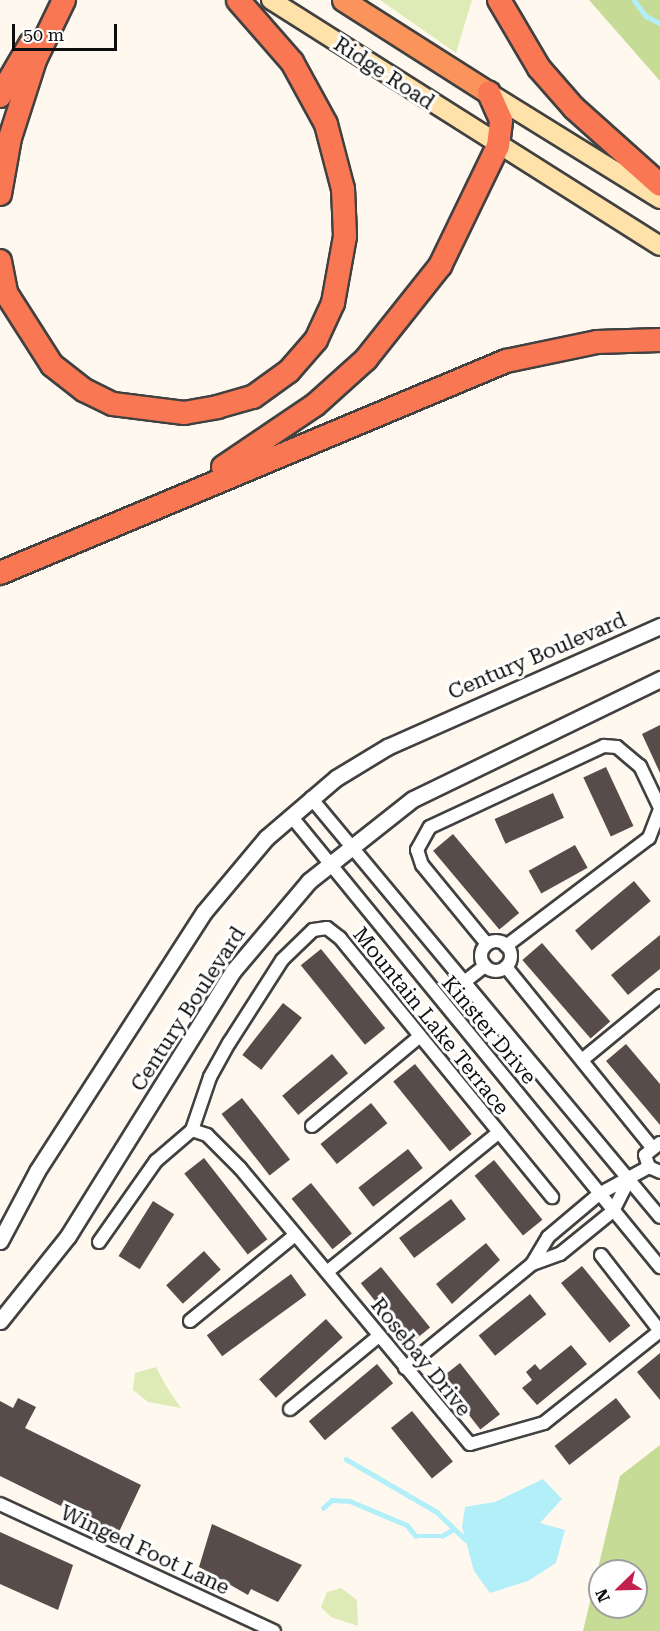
<!DOCTYPE html>
<style>
body{margin:0}
#map{position:relative;width:660px;height:1631px;overflow:hidden;background:#fff8ef;font-family:"Roboto Serif",serif}
div>[style]{position:absolute}
.green>*{inset:0;background:#deebb7}
.forest>*{inset:0;background:#c6dc96}
.water>*{inset:0;background:#b2eff8}
.stream>*{height:4.5px;margin:-2.25px;padding:0 2.25px;transform-origin:2.25px;border-radius:2.25px;background:#b2eff8}
.building>*{inset:0;background:#574c4a;transform-origin:0 0}
.roads{filter:drop-shadow(2px 0 #414141) drop-shadow(-2px 0 #414141) drop-shadow(0 2px #414141) drop-shadow(0 -2px #414141)}
.minor>*{height:12px;margin:-6px;padding:0 6px;transform-origin:6px;border-radius:6px;background:#fff}
.minor>.ring{margin:-6px;padding:0;box-sizing:content-box;background:none;border:12px solid #fff;border-radius:50%}
.tertiary>*{height:15px;margin:-7.5px;padding:0 7.5px;transform-origin:7.5px;border-radius:7.5px;background:#fff}
.secondary>*{height:18px;margin:-9px;padding:0 9px;transform-origin:9px;border-radius:9px;background:#ffe1aa}
.trunk>*{height:21px;margin:-10.5px;padding:0 10.5px;transform-origin:10.5px;border-radius:10.5px;background:#fb945a}
.motorway>*{height:22px;margin:-11px;padding:0 11px;transform-origin:11px;border-radius:11px;background:#f97753}
span{translate:-50% -50%;white-space:nowrap;text-align:center;line-height:1.15;-webkit-text-stroke:6px #fff;paint-order:stroke}
.street-label{font-size:21px;color:#0e0e0e}
.north{position:absolute;left:588px;top:1559px;width:60px;height:60px;box-sizing:border-box;background:#fff;border:2px solid #9f9f9f;border-radius:50%;rotate:247deg;font-size:16px;font-weight:700;line-height:24px;text-align:center;color:#0e0e0e}
.north::after{content:'';display:block;margin:auto;width:21px;height:27px;background:#c4204f;clip-path:polygon(50% 0,100% 100%,50% 72%,0 100%)}
.scale{position:absolute;left:12px;top:24px;width:105px;height:27px;box-sizing:border-box;border:3px solid #0e0e0e;border-top:0;padding-left:8px;font-size:18px;line-height:21px;white-space:nowrap;color:#0e0e0e;-webkit-text-stroke:4px #fff;paint-order:stroke}
</style>
<div id="map">
<div class="green">
<i style="clip-path:polygon(380px 0,472px 0,456px 53px)"></i>
<i style="clip-path:polygon(156px 1367px,166px 1386px,181px 1408px,148px 1402px,133px 1390px,135px 1373px)"></i>
<i style="clip-path:polygon(341px 1588px,357px 1600px,358px 1626px,331px 1617px,321px 1607px,327px 1592px)"></i>
</div>
<div class="forest">
<i style="clip-path:polygon(589px 0,660px 0,660px 81px)"></i>
<i style="clip-path:polygon(evenodd,660px 1445px,660px 1631px,583px 1631px,620px 1476px,660px 1445px,600px 1571px,636px 1571px,636px 1607px,600px 1607px,600px 1571px)"></i>
</div>
<div class="water">
<i style="clip-path:polygon(543px 1479px,562px 1499px,540px 1523px,565px 1530px,556px 1563px,528px 1581px,490px 1593px,474px 1571px,462px 1527px,465px 1507px,495px 1502px)"></i>
</div>
<div class="stream">
<i style="left:634px;top:0;width:20px;rotate:53deg"></i>
<i style="left:646px;top:16px;width:16px;rotate:27deg"></i>
<i style="left:346px;top:1459px;width:105px;rotate:30.2deg"></i>
<i style="left:437px;top:1512px;width:40px;rotate:44deg"></i>
<i style="left:323px;top:1508px;width:12px;rotate:-42deg"></i>
<i style="left:332px;top:1500px;width:18px;rotate:3deg"></i>
<i style="left:350px;top:1501px;width:62px;rotate:22.8deg"></i>
<i style="left:407px;top:1525px;width:14px;rotate:51deg"></i>
<i style="left:416px;top:1536px;width:26px"></i>
<i style="left:442px;top:1536px;width:12px;rotate:-31deg"></i>
</div>
<div class="building">
<i style="clip-path:polygon(660px 725px,660px 773px,642px 734px)"></i>
<i style="left:606px;top:767px;width:65px;height:25px;rotate:65deg"></i>
<i style="left:553px;top:793px;width:27px;height:64px;rotate:66deg"></i>
<i style="left:453px;top:834px;width:103px;height:26px;rotate:50deg"></i>
<i style="left:575px;top:845px;width:26px;height:53px;rotate:61deg"></i>
<i style="left:634px;top:881px;width:26px;height:77px;rotate:50deg"></i>
<i style="clip-path:polygon(660px 935px,660px 969px,628px 995px,611px 975px)"></i>
<i style="left:542px;top:943px;width:104px;height:26px;rotate:49deg"></i>
<i style="left:321px;top:949px;width:102px;height:26px;rotate:51deg"></i>
<i style="left:283px;top:1003px;width:24px;height:66px;rotate:38deg"></i>
<i style="clip-path:polygon(626px 1044px,660px 1084px,660px 1125px,606px 1061px)"></i>
<i style="left:332px;top:1054px;width:25px;height:65px;rotate:50deg"></i>
<i style="left:415px;top:1064px;width:90px;height:28px;rotate:51deg"></i>
<i style="left:242px;top:1098px;width:78px;height:26px;rotate:52deg"></i>
<i style="left:371px;top:1103px;width:26px;height:65px;rotate:51deg"></i>
<i style="left:408px;top:1149px;width:24px;height:63px;rotate:52deg"></i>
<i style="left:204px;top:1158px;width:103px;height:25px;rotate:52deg"></i>
<i style="left:494px;top:1160px;width:77px;height:25px;rotate:51deg"></i>
<i style="left:311px;top:1183px;width:65px;height:25px;rotate:51deg"></i>
<i style="left:451px;top:1199px;width:25px;height:65px;rotate:53deg"></i>
<i style="left:153px;top:1201px;width:25px;height:65px;rotate:32deg"></i>
<i style="clip-path:polygon(486px 1243px,500px 1260px,452px 1304px,436px 1284px)"></i>
<i style="left:204px;top:1251px;width:25px;height:51px;rotate:48deg"></i>
<i style="left:582px;top:1266px;width:77px;height:27px;rotate:51deg"></i>
<i style="left:381px;top:1267px;width:78px;height:26px;rotate:51deg"></i>
<i style="left:291px;top:1274px;width:26px;height:104px;rotate:54deg"></i>
<i style="left:530px;top:1294px;width:26px;height:66px;rotate:51deg"></i>
<i style="left:326px;top:1319px;width:25px;height:90px;rotate:48deg"></i>
<i style="clip-path:polygon(571px 1345px,587px 1364px,537px 1405px,522px 1388px,532px 1380px,526px 1372px,535px 1364px,540px 1370px)"></i>
<i style="clip-path:polygon(660px 1353px,660px 1400px,637px 1372px)"></i>
<i style="left:460px;top:1363px;width:65px;height:25px;rotate:52deg"></i>
<i style="left:377px;top:1364px;width:25px;height:89px;rotate:50deg"></i>
<i style="clip-path:polygon(18px 1398px,36px 1407px,25px 1428px,141px 1485px,118px 1534px,0 1476px,0 1401px,13px 1408px)"></i>
<i style="left:616px;top:1398px;width:24px;height:78px;rotate:52deg"></i>
<i style="left:412px;top:1411px;width:65px;height:27px;rotate:51deg"></i>
<i style="clip-path:polygon(212px 1524px,302px 1565px,278px 1602px,251px 1589px,248px 1595px,199px 1567px)"></i>
<i style="clip-path:polygon(0 1532px,73px 1565px,58px 1610px,0 1584px)"></i>
</div>
<div class="roads">
<div class="minor">
<i style="left:311px;top:798px;width:545px;rotate:50.21deg"></i>
<i style="left:291px;top:816px;width:583px;rotate:50.71deg"></i>
<i class="ring" style="left:481px;top:941px;width:18px;height:18px"></i>
<i style="left:487px;top:944px;width:102px;rotate:-129.4deg"></i>
<i style="left:422px;top:865px;width:16px;rotate:-108deg"></i>
<i style="left:417px;top:850px;width:26px;rotate:-61deg"></i>
<i style="left:430px;top:827px;width:192px;rotate:-25deg"></i>
<i style="left:604px;top:746px;width:13px;rotate:4deg"></i>
<i style="left:617px;top:747px;width:30px;rotate:40deg"></i>
<i style="left:640px;top:766px;width:47px;rotate:64.5deg"></i>
<i style="left:506px;top:946px;width:179px;rotate:-37.1deg"></i>
<i style="left:649px;top:838px;width:30px;rotate:-69deg"></i>
<i style="left:506px;top:967px;width:230px;rotate:51deg"></i>
<i style="left:463px;top:983px;width:28px;rotate:-38deg"></i>
<i style="left:582px;top:1060px;width:101px;rotate:-39.4deg"></i>
<i style="left:312px;top:1126px;width:139px;rotate:-39.8deg"></i>
<i style="left:192px;top:1130px;width:16px;rotate:18deg"></i>
<i style="left:207px;top:1135px;width:47px;rotate:45deg"></i>
<i style="left:240px;top:1168px;width:359px;rotate:50.2deg"></i>
<i style="left:470px;top:1444px;width:77px;rotate:-15.8deg"></i>
<i style="left:544px;top:1423px;width:148px;rotate:-38.4deg"></i>
<i style="left:660px;top:1143px;width:19px;rotate:141deg"></i>
<i style="left:645px;top:1155px;width:13px;rotate:72deg"></i>
<i style="left:649px;top:1167px;width:12px;rotate:24deg"></i>
<i style="left:99px;top:1242px;width:99px;rotate:-54.9deg"></i>
<i style="left:156px;top:1161px;width:48px;rotate:-40.7deg"></i>
<i style="left:192px;top:1130px;width:56px;rotate:-71.2deg"></i>
<i style="left:210px;top:1077px;width:39px;rotate:-61deg"></i>
<i style="left:229px;top:1043px;width:98px;rotate:-57.4deg"></i>
<i style="left:282px;top:960px;width:43px;rotate:-44.1deg"></i>
<i style="left:313px;top:930px;width:14px;rotate:-8deg"></i>
<i style="left:327px;top:928px;width:16px;rotate:38deg"></i>
<i style="left:340px;top:938px;width:335px;rotate:50.7deg"></i>
<i style="left:601px;top:1255px;width:96px;rotate:52.2deg"></i>
<i style="left:532px;top:1264px;width:31px;rotate:-59deg"></i>
<i style="left:548px;top:1237px;width:67px;rotate:-40.1deg"></i>
<i style="left:599px;top:1194px;width:57px;rotate:-28.4deg"></i>
<i style="left:327px;top:1272px;width:220px;rotate:-39.1deg"></i>
<i style="left:190px;top:1321px;width:136px;rotate:-39.3deg"></i>
<i style="left:405px;top:1368px;width:164px;rotate:-39.3deg"></i>
<i style="left:532px;top:1264px;width:30px;rotate:-20deg"></i>
<i style="left:560px;top:1254px;width:68px;rotate:-39.1deg"></i>
<i style="left:613px;top:1211px;width:35px;rotate:-63deg"></i>
<i style="left:290px;top:1409px;width:115px;rotate:-39.4deg"></i>
<i style="left:0;top:1504px;width:302px;rotate:24.9deg"></i>
</div>
<div class="tertiary">
<i style="left:0;top:1241px;width:79px;rotate:-62.1deg"></i>
<i style="left:37px;top:1171px;width:308px;rotate:-57.2deg"></i>
<i style="left:204px;top:912px;width:97px;rotate:-50deg"></i>
<i style="left:266px;top:838px;width:92px;rotate:-40.6deg"></i>
<i style="left:336px;top:778px;width:60px;rotate:-31.3deg"></i>
<i style="left:387px;top:747px;width:299px;rotate:-23.9deg"></i>
<i style="left:0;top:1321px;width:109px;rotate:-51.3deg"></i>
<i style="left:68px;top:1236px;width:312px;rotate:-58.1deg"></i>
<i style="left:233px;top:971px;width:118px;rotate:-49.8deg"></i>
<i style="left:309px;top:881px;width:132px;rotate:-38.3deg"></i>
<i style="left:413px;top:799px;width:275px;rotate:-25.9deg"></i>
</div>
<div class="secondary">
<i style="left:271px;top:0;width:460px;rotate:32.3deg"></i>
<i style="left:489px;top:93px;width:201px;rotate:31.8deg"></i>
</div>
<div class="trunk">
<i style="left:343px;top:0;width:173px;rotate:32.5deg"></i>
</div>
<div class="motorway">
<i style="left:499px;top:0;width:79px;rotate:59.5deg"></i>
<i style="left:539px;top:68px;width:53px;rotate:48.8deg"></i>
<i style="left:574px;top:108px;width:115px;rotate:41.8deg"></i>
<i style="left:0;top:96px;width:61px;rotate:-59.7deg"></i>
<i style="left:0;top:194px;width:57px;rotate:-79.9deg"></i>
<i style="left:10px;top:138px;width:82px;rotate:-72.2deg"></i>
<i style="left:35px;top:60px;width:67px;rotate:-64.2deg"></i>
<i style="left:0;top:261px;width:33px;rotate:79deg"></i>
<i style="left:6px;top:293px;width:85px;rotate:57.4deg"></i>
<i style="left:52px;top:365px;width:41px;rotate:38deg"></i>
<i style="left:84px;top:390px;width:32px;rotate:26deg"></i>
<i style="left:113px;top:404px;width:72px;rotate:7.2deg"></i>
<i style="left:184px;top:413px;width:34px;rotate:-10deg"></i>
<i style="left:217px;top:407px;width:37px;rotate:-16deg"></i>
<i style="left:253px;top:397px;width:44px;rotate:-35.8deg"></i>
<i style="left:289px;top:371px;width:41px;rotate:-48.9deg"></i>
<i style="left:316px;top:340px;width:41px;rotate:-65.3deg"></i>
<i style="left:333px;top:303px;width:68px;rotate:-79.8deg"></i>
<i style="left:345px;top:236px;width:47px;rotate:-92.4deg"></i>
<i style="left:343px;top:189px;width:67px;rotate:-104.7deg"></i>
<i style="left:326px;top:124px;width:71px;rotate:-118.7deg"></i>
<i style="left:292px;top:62px;width:82px;rotate:-131.1deg"></i>
<i style="left:223px;top:467px;width:111px;rotate:-34deg"></i>
<i style="left:315px;top:405px;width:69px;rotate:-42deg"></i>
<i style="left:366px;top:359px;width:119px;rotate:-51.5deg"></i>
<i style="left:440px;top:266px;width:133px;rotate:-64.2deg"></i>
<i style="left:498px;top:146px;width:26px;rotate:-83deg"></i>
<i style="left:501px;top:120px;width:30px;rotate:-114deg"></i>
<i style="left:0;top:573px;width:549px;rotate:-22.73deg"></i>
<i style="left:506px;top:361px;width:93px;rotate:-11.8deg"></i>
<i style="left:597px;top:342px;width:63px;rotate:-1.8deg"></i>
</div>
</div>
<div class="street-label">
<span style="left:384px;top:73px;rotate:33deg">Ridge Road</span>
<span style="left:537px;top:656px;rotate:-23deg">Century Boulevard</span>
<span style="left:188px;top:1009px;rotate:-57deg">Century Boulevard</span>
<span style="left:431px;top:1021px;rotate:51deg">Mountain Lake Terrace</span>
<span style="left:489px;top:1030px;rotate:50deg">Kinster Drive</span>
<span style="left:421px;top:1357px;rotate:51deg">Rosebay Drive</span>
<span style="left:145px;top:1550px;rotate:25deg">Winged Foot Lane</span>
</div>
<div class="north">N</div>
<div class="scale">50 m</div>
</div>
